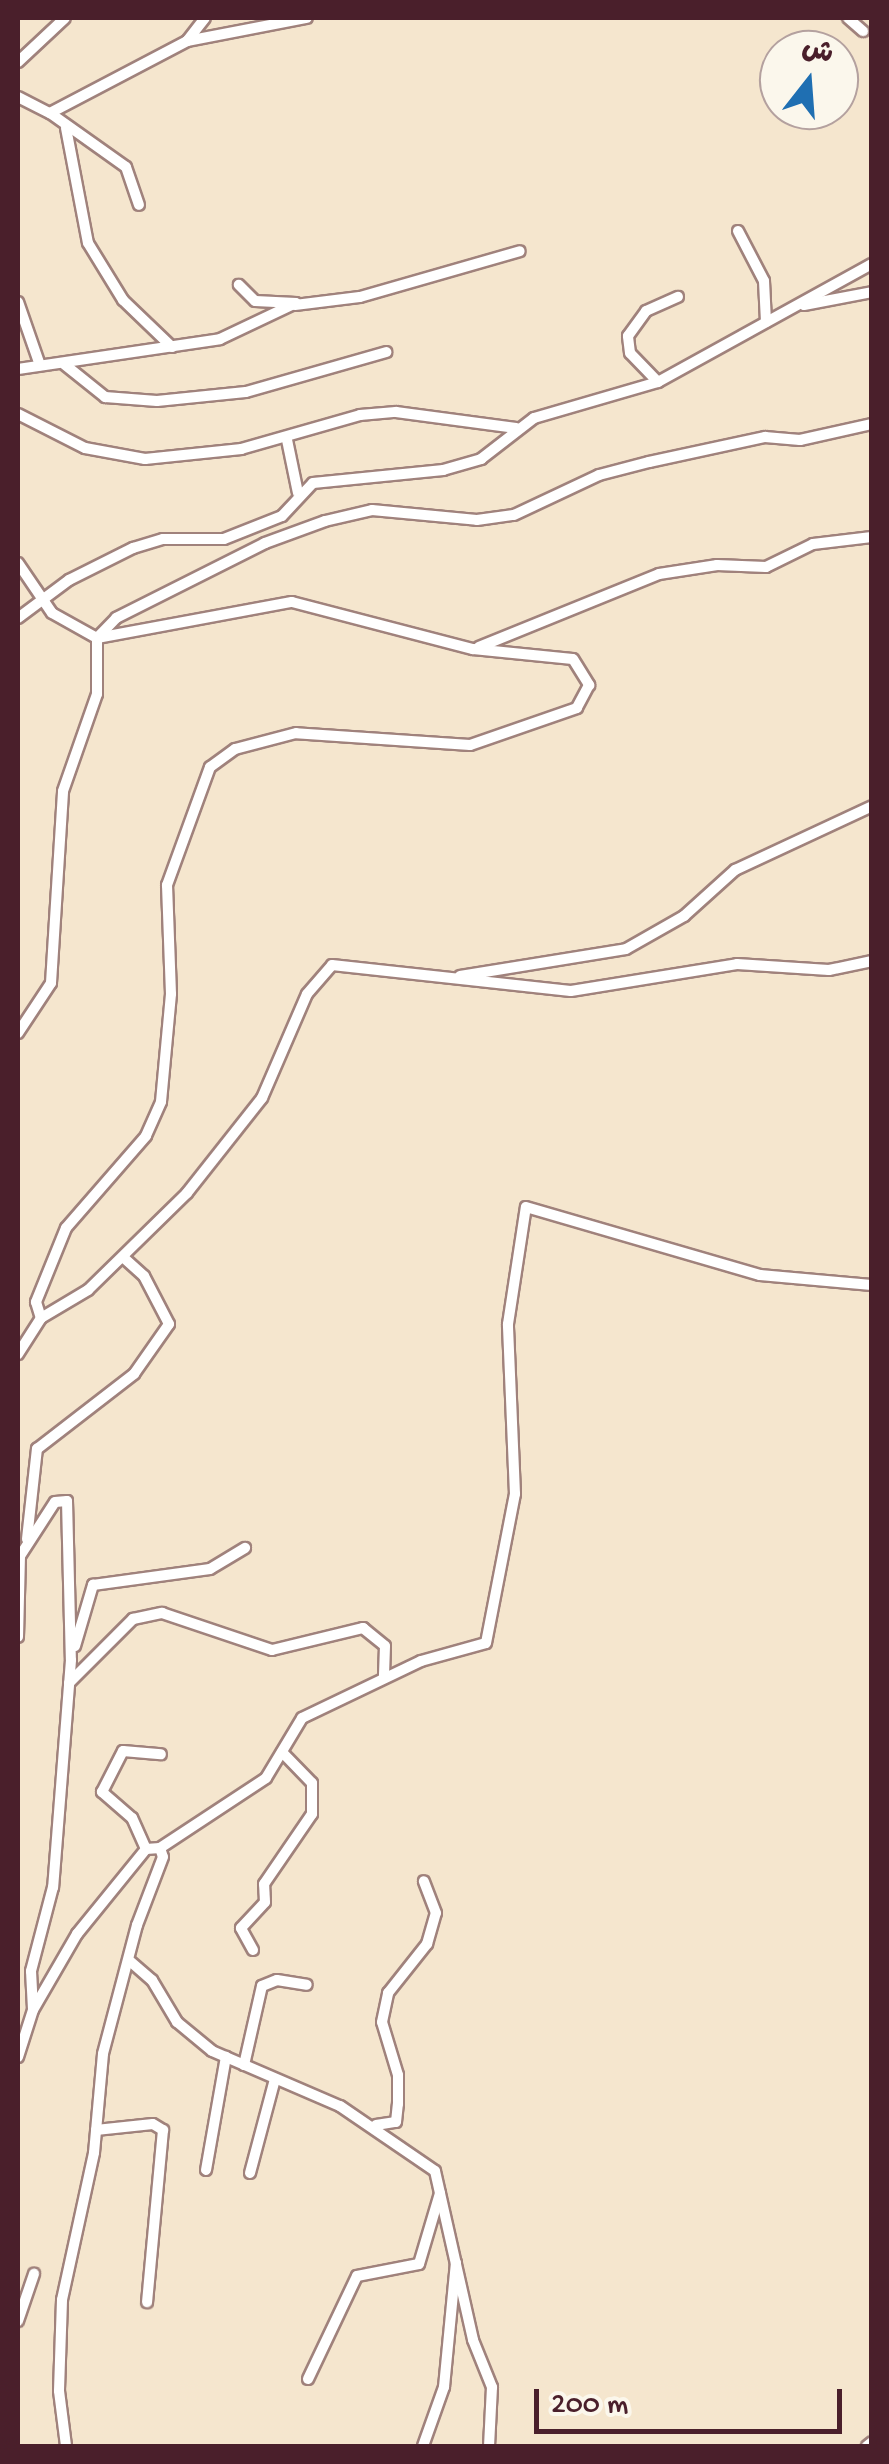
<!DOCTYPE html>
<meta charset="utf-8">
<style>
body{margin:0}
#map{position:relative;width:889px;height:2464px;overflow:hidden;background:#f5e6ce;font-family:"Gochi Hand","Playpen Sans Arabic",sans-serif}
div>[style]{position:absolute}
.roads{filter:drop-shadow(2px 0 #a0827c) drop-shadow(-2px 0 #a0827c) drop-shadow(0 2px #a0827c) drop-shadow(0 -2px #a0827c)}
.street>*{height:10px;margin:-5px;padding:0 5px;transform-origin:5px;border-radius:5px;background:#fff}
span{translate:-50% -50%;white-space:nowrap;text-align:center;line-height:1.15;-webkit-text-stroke:8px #fbf7ec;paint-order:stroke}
.frame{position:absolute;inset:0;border:20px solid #4a1f2b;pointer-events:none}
.north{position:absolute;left:759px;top:30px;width:100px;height:100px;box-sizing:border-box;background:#fbf7ec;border:2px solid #b4a19f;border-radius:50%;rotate:17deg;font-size:28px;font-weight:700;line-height:40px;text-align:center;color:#4a1f2b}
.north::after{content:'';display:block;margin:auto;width:35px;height:45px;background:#1f6fb2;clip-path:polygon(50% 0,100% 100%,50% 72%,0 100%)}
.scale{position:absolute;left:534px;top:2389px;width:308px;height:45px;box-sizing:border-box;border:5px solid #4a1f2b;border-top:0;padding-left:12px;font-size:30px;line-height:35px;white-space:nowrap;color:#4a1f2b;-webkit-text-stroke:8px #fbf7ec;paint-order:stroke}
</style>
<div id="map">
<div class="roads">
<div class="street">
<i style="left:848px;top:18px;width:20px;rotate:41deg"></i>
<i style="left:187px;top:41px;width:29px;rotate:-52deg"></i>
<i style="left:18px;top:62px;width:64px;rotate:-43.1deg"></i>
<i style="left:18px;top:97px;width:36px;rotate:27deg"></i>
<i style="left:50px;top:113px;width:155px;rotate:-27.7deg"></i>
<i style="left:187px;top:41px;width:122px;rotate:-10.9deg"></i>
<i style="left:50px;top:113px;width:93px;rotate:35.4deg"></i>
<i style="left:126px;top:167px;width:40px;rotate:71.1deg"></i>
<i style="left:66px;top:128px;width:117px;rotate:79.2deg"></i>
<i style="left:88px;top:243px;width:67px;rotate:58.4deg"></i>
<i style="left:123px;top:300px;width:68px;rotate:43.8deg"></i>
<i style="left:738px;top:231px;width:56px;rotate:62.5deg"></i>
<i style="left:764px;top:281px;width:41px;rotate:87.2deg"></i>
<i style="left:18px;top:302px;width:67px;rotate:70.8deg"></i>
<i style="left:295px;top:305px;width:65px;rotate:-7deg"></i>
<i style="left:360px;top:297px;width:166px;rotate:-16deg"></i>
<i style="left:804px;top:305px;width:69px;rotate:-10.8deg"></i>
<i style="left:64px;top:364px;width:53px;rotate:38.8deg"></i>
<i style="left:105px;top:397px;width:52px;rotate:4.4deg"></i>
<i style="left:157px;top:401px;width:89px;rotate:-5.8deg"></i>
<i style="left:246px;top:392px;width:146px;rotate:-15.9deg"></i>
<i style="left:18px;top:369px;width:204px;rotate:-8.4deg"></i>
<i style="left:220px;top:339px;width:84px;rotate:-25.3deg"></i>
<i style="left:296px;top:303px;width:41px;rotate:-177.2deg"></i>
<i style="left:255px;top:301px;width:23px;rotate:-135deg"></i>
<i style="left:658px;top:382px;width:40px;rotate:-134deg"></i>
<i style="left:630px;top:353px;width:17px;rotate:-97deg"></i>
<i style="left:628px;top:336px;width:31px;rotate:-54deg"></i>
<i style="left:646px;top:311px;width:35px;rotate:-24deg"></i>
<i style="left:18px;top:414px;width:75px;rotate:26.9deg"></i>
<i style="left:85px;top:448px;width:61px;rotate:10.4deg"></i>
<i style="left:145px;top:459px;width:97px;rotate:-5.9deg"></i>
<i style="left:241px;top:449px;width:124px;rotate:-15.9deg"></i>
<i style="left:360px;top:415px;width:36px;rotate:-5deg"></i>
<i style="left:396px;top:412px;width:121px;rotate:7.6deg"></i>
<i style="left:287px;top:440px;width:54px;rotate:78.3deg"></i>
<i style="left:18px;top:563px;width:60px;rotate:55.8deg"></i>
<i style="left:52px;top:613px;width:51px;rotate:29.1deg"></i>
<i style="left:97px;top:638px;width:198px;rotate:-10.5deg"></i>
<i style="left:292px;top:602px;width:187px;rotate:14.6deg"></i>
<i style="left:473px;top:649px;width:100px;rotate:5.7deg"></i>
<i style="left:573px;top:659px;width:31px;rotate:58deg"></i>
<i style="left:589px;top:685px;width:26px;rotate:118deg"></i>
<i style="left:577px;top:708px;width:113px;rotate:160.9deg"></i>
<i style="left:470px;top:745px;width:174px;rotate:-176.1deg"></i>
<i style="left:296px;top:733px;width:63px;rotate:165.3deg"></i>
<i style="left:235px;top:749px;width:31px;rotate:144deg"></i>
<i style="left:210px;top:767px;width:126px;rotate:110deg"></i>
<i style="left:167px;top:885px;width:109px;rotate:87.9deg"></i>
<i style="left:171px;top:994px;width:108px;rotate:95.3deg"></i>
<i style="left:161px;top:1102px;width:37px;rotate:114deg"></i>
<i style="left:146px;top:1136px;width:122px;rotate:131deg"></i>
<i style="left:66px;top:1228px;width:80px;rotate:112.1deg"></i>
<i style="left:36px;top:1302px;width:17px;rotate:73deg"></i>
<i style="left:41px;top:1318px;width:43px;rotate:122.6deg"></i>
<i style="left:18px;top:618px;width:64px;rotate:-36.7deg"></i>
<i style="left:69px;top:580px;width:72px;rotate:-26.6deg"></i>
<i style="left:133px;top:548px;width:31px;rotate:-17deg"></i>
<i style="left:163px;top:539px;width:61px"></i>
<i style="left:224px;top:539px;width:62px;rotate:-21.6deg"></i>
<i style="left:282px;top:516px;width:45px;rotate:-46.8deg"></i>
<i style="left:313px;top:483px;width:131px;rotate:-5.7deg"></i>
<i style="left:443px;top:470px;width:40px;rotate:-16deg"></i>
<i style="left:481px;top:459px;width:67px;rotate:-37.7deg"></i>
<i style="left:534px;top:418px;width:129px;rotate:-16.2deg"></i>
<i style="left:658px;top:382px;width:244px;rotate:-28.9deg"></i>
<i style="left:479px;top:647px;width:194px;rotate:-22.1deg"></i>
<i style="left:659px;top:574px;width:59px;rotate:-8.8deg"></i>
<i style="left:717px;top:565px;width:49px;rotate:2.3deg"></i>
<i style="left:766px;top:567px;width:52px;rotate:-26.1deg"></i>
<i style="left:813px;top:544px;width:59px;rotate:-6.8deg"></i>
<i style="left:460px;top:976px;width:168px;rotate:-9.2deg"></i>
<i style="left:626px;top:949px;width:67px;rotate:-29.6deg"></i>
<i style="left:684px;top:916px;width:69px;rotate:-42deg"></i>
<i style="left:735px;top:870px;width:151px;rotate:-25deg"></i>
<i style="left:18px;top:1033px;width:60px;rotate:-56.6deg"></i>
<i style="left:51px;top:983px;width:192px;rotate:-86.4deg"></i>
<i style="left:63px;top:791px;width:103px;rotate:-70.7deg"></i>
<i style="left:97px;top:694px;width:56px;rotate:-90deg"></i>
<i style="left:97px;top:638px;width:28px;rotate:-46deg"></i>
<i style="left:116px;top:618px;width:167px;rotate:-26.7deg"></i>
<i style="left:265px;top:543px;width:64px;rotate:-20.1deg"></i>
<i style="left:325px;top:521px;width:48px;rotate:-13.2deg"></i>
<i style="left:372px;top:510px;width:105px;rotate:5.4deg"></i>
<i style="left:477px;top:520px;width:37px;rotate:-8deg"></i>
<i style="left:514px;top:515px;width:94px;rotate:-25.2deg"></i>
<i style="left:599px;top:475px;width:52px;rotate:-14.6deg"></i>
<i style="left:649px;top:462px;width:119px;rotate:-12.2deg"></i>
<i style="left:765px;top:437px;width:35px;rotate:5deg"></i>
<i style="left:800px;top:440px;width:74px;rotate:-12.5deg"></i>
<i style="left:41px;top:1318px;width:55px;rotate:-30.8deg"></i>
<i style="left:88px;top:1290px;width:139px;rotate:-44.4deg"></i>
<i style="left:187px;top:1193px;width:121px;rotate:-51.7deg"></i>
<i style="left:262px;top:1098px;width:113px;rotate:-66.6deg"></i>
<i style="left:307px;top:994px;width:38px;rotate:-49deg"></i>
<i style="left:332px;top:965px;width:240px;rotate:6.2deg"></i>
<i style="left:571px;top:991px;width:168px;rotate:-9.2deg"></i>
<i style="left:737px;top:964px;width:92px;rotate:3.7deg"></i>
<i style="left:829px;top:970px;width:44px;rotate:-11.8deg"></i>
<i style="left:27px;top:1539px;width:91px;rotate:-83.7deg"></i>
<i style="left:37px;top:1449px;width:123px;rotate:-37.7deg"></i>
<i style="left:134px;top:1374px;width:61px;rotate:-55deg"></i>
<i style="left:169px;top:1324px;width:54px;rotate:-117.5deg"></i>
<i style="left:144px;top:1276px;width:28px;rotate:-138deg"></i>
<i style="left:18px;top:1637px;width:81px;rotate:-88.6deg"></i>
<i style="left:20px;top:1556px;width:64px;rotate:-57.1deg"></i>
<i style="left:55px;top:1502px;width:12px;rotate:-5deg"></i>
<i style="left:67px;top:1501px;width:159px;rotate:88.6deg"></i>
<i style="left:71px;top:1660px;width:228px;rotate:94.5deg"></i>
<i style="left:53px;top:1887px;width:87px;rotate:104.7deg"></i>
<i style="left:31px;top:1971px;width:38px;rotate:87deg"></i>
<i style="left:75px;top:1646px;width:64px;rotate:-73.6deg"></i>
<i style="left:93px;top:1585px;width:118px;rotate:-7.8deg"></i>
<i style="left:210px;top:1569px;width:41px;rotate:-31deg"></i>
<i style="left:69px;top:1683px;width:91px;rotate:-45deg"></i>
<i style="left:133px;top:1619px;width:30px;rotate:-12deg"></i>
<i style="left:162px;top:1613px;width:116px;rotate:18.6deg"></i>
<i style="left:272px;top:1650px;width:94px;rotate:-13.6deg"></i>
<i style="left:363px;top:1628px;width:28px;rotate:39deg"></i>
<i style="left:385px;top:1646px;width:32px;rotate:92deg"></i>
<i style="left:160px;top:1848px;width:127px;rotate:-33.4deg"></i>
<i style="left:266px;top:1778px;width:70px;rotate:-59deg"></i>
<i style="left:302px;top:1718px;width:132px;rotate:-25.6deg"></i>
<i style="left:421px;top:1661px;width:67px;rotate:-15.5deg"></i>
<i style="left:486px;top:1643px;width:152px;rotate:-79deg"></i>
<i style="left:515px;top:1494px;width:170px;rotate:-92.4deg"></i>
<i style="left:508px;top:1324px;width:118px;rotate:-81.3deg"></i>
<i style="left:526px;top:1207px;width:244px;rotate:16.2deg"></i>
<i style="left:760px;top:1275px;width:112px;rotate:5.1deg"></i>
<i style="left:146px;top:1849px;width:34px;rotate:-114deg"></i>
<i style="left:132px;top:1818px;width:40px;rotate:-139deg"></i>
<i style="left:102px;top:1792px;width:46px;rotate:-62.9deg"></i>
<i style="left:123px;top:1751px;width:38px;rotate:5deg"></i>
<i style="left:253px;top:1950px;width:25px;rotate:-119deg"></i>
<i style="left:241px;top:1928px;width:35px;rotate:-47deg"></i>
<i style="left:265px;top:1902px;width:18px;rotate:-93deg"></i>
<i style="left:264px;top:1884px;width:85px;rotate:-55.6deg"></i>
<i style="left:312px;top:1814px;width:31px;rotate:-90deg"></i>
<i style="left:312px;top:1783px;width:43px;rotate:-134.1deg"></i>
<i style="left:131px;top:1962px;width:28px;rotate:41deg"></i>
<i style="left:152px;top:1980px;width:49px;rotate:59.2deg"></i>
<i style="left:177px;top:2022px;width:45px;rotate:39.6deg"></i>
<i style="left:212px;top:2051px;width:139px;rotate:23.3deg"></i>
<i style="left:340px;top:2106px;width:115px;rotate:34.4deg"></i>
<i style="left:435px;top:2171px;width:173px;rotate:77.3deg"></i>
<i style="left:473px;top:2340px;width:51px;rotate:68deg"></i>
<i style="left:492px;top:2387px;width:59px;rotate:92.9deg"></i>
<i style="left:18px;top:2057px;width:49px;rotate:-72.3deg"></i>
<i style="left:33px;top:2010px;width:88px;rotate:-59.9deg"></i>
<i style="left:77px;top:1934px;width:109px;rotate:-50.9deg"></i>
<i style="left:146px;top:1849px;width:14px;rotate:-4deg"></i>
<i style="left:160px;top:1848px;width:9px;rotate:72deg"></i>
<i style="left:163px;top:1857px;width:73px;rotate:110.9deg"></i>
<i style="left:137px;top:1925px;width:133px;rotate:104.8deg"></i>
<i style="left:103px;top:2054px;width:99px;rotate:95.2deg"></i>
<i style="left:94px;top:2153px;width:150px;rotate:102.3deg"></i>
<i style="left:62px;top:2300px;width:91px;rotate:91.9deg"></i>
<i style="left:59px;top:2391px;width:55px;rotate:82.7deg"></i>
<i style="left:244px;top:2065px;width:81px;rotate:-77.2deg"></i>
<i style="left:262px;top:1986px;width:16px;rotate:-22deg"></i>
<i style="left:277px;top:1980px;width:30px;rotate:9deg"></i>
<i style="left:376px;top:2125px;width:20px;rotate:-9deg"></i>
<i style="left:396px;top:2122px;width:18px;rotate:-84deg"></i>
<i style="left:398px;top:2104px;width:29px;rotate:-90deg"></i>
<i style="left:398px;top:2075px;width:55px;rotate:-106.8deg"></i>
<i style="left:382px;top:2022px;width:30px;rotate:-78deg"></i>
<i style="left:388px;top:1993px;width:63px;rotate:-51.5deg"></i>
<i style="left:427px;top:1944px;width:32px;rotate:-74deg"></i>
<i style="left:436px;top:1913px;width:34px;rotate:-111deg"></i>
<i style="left:96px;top:2130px;width:57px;rotate:-6deg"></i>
<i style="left:153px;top:2124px;width:12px;rotate:31deg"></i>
<i style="left:163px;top:2130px;width:173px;rotate:95.3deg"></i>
<i style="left:206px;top:2170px;width:115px;rotate:-80deg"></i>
<i style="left:250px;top:2173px;width:97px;rotate:-75.1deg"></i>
<i style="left:18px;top:2321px;width:50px;rotate:-71.2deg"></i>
<i style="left:308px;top:2379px;width:114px;rotate:-64.6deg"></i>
<i style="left:357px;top:2276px;width:63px;rotate:-11deg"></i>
<i style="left:419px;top:2264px;width:74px;rotate:-73.5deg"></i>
<i style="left:423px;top:2446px;width:63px;rotate:-70.4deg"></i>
<i style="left:444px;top:2387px;width:125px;rotate:-84.5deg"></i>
<i style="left:867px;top:2446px;width:6px;rotate:-39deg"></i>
</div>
</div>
<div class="frame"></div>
<div class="north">ش</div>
<div class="scale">200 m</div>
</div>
